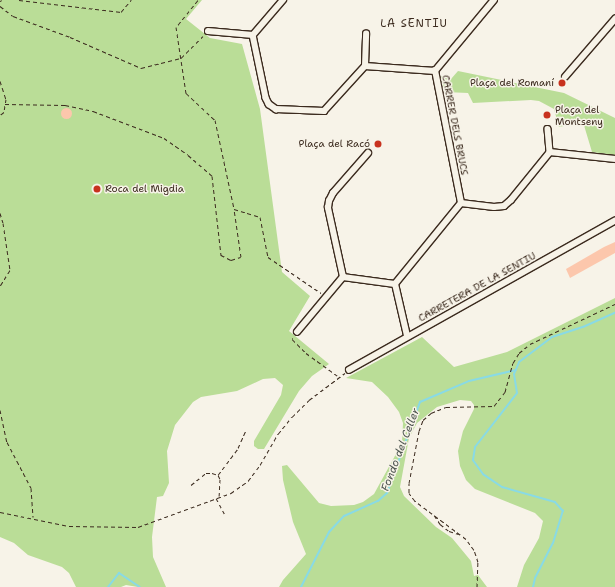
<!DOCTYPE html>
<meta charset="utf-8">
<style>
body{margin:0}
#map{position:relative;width:615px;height:587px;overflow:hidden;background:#f7f3e8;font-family:"Shantell Sans",sans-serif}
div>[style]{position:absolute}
.green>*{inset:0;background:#badd97}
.stream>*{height:2px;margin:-1px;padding:0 1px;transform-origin:1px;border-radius:1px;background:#89dae5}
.building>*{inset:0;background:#fcc7ac}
.round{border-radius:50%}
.path>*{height:1px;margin-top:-0.5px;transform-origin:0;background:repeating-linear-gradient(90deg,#3b2a1e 0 4px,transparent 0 7px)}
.roads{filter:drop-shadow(1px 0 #3b2a1e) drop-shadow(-1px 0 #3b2a1e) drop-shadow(0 1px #3b2a1e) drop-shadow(0 -1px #3b2a1e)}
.minor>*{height:5.5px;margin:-2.75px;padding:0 2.75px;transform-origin:2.75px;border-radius:2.75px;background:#f7f3e8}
.dots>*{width:11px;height:11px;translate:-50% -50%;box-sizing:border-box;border:2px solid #f7f3e8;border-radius:50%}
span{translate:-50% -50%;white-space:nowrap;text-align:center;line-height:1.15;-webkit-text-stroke:3px #f7f3e8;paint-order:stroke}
.poi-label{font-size:10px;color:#3b2a1e}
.right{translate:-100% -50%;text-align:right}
.left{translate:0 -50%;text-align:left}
.street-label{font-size:10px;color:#3b2a1e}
.neighbourhood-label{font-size:11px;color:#3b2a1e;letter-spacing:1px}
.water-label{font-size:11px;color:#4e5650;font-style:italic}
</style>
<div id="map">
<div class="green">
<i style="clip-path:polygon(0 0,202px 0,186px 19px,210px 38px,242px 44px,260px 109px,282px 272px,310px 296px,289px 331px,329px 364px,312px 376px,299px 391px,264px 449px,258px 449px,254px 446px,254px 441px,281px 395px,283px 385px,275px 378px,263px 379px,237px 391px,201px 397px,193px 402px,175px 425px,167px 451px,169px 483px,163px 496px,157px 497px,152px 537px,153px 557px,166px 587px,138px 587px,126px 585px,121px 587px,76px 587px,69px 573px,62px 567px,28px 555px,14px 543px,0 537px)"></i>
<i style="clip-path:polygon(458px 71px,564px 93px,615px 118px,615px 155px,592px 152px,583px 122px,559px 127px,554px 109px,539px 101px,531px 100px,473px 103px,468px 93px,445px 92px,441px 76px,451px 79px)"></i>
<i style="clip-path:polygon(615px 298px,615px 587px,517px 587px,524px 565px,539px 538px,543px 521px,535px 513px,475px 489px,466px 480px,460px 466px,458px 451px,463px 431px,474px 409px,474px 405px,471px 401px,460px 400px,437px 407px,417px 423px,409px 438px,400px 487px,404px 496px,436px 527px,452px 538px,471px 561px,474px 576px,478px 575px,487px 587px,279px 587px,283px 580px,306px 554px,293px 522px,283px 480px,282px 466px,287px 465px,319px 503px,331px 506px,354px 505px,363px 502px,374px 494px,402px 443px,403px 423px,399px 412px,388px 397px,372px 382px,346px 378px,422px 337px,454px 367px,507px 352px)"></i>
</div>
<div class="stream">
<i style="left:108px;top:587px;width:18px;rotate:-52deg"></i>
<i style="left:119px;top:573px;width:25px;rotate:34deg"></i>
<i style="left:301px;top:587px;width:62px;rotate:-63deg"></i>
<i style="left:329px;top:532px;width:22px;rotate:-47deg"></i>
<i style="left:344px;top:516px;width:37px;rotate:-24deg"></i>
<i style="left:378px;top:501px;width:12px;rotate:-42deg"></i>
<i style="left:387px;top:493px;width:97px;rotate:-70.1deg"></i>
<i style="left:420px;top:402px;width:53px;rotate:-23.2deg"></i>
<i style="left:469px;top:381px;width:48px;rotate:-13.2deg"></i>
<i style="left:533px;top:587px;width:9px;rotate:-77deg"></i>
<i style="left:535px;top:578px;width:39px;rotate:-63deg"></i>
<i style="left:553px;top:543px;width:34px;rotate:-73deg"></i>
<i style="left:563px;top:511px;width:12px;rotate:-132deg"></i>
<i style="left:555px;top:502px;width:55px;rotate:-164.2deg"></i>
<i style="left:502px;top:487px;width:23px;rotate:-146deg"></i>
<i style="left:483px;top:474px;width:17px;rotate:-126deg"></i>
<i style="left:473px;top:460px;width:13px;rotate:-81deg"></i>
<i style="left:475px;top:447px;width:68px;rotate:-52.1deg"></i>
<i style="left:517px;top:393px;width:19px;rotate:-99deg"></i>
<i style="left:514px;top:374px;width:13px;rotate:-67deg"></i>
<i style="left:519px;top:362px;width:41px;rotate:-37.1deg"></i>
<i style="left:552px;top:337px;width:33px;rotate:-18deg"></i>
<i style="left:583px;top:327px;width:35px;rotate:-24deg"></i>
</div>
<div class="building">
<i class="round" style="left:60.5px;top:107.5px;width:11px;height:11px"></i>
<i style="clip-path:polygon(615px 242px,615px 253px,570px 278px,566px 269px,604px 247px)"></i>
</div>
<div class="path">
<i style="left:19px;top:0;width:103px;rotate:6.7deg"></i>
<i style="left:121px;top:12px;width:16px;rotate:-50deg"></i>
<i style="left:198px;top:0;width:35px;rotate:129deg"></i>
<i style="left:176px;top:27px;width:67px;rotate:81.4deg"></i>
<i style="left:186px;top:93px;width:40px;rotate:43deg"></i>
<i style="left:215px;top:120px;width:91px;rotate:77.9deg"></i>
<i style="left:234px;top:209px;width:27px;rotate:17deg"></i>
<i style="left:260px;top:217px;width:41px;rotate:78.7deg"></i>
<i style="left:268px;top:257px;width:64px;rotate:34.2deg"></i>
<i style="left:0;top:1px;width:2px;rotate:-27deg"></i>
<i style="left:0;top:6px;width:16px;rotate:38deg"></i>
<i style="left:13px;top:16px;width:61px;rotate:20.2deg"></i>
<i style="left:70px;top:37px;width:77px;rotate:23.6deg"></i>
<i style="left:141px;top:68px;width:41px;rotate:-14deg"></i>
<i style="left:181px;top:58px;width:31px;rotate:-45deg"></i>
<i style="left:0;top:81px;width:19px;rotate:72deg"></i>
<i style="left:6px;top:99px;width:13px;rotate:99deg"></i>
<i style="left:4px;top:112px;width:5px;rotate:143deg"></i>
<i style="left:5px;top:104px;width:60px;rotate:1deg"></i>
<i style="left:65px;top:105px;width:29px;rotate:12deg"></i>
<i style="left:93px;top:111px;width:76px;rotate:20.8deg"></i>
<i style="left:164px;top:138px;width:29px;rotate:35deg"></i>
<i style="left:188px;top:155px;width:32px;rotate:41deg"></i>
<i style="left:212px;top:176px;width:80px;rotate:83.5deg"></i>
<i style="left:221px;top:255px;width:11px;rotate:27deg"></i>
<i style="left:231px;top:260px;width:10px;rotate:-17deg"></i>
<i style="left:241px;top:257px;width:49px;rotate:-98.3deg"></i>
<i style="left:0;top:213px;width:10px;rotate:73deg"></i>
<i style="left:3px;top:223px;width:48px;rotate:81.5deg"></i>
<i style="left:10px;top:270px;width:19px;rotate:122deg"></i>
<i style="left:293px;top:338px;width:1px;rotate:135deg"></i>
<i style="left:292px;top:339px;width:20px;rotate:45deg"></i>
<i style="left:306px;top:353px;width:39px;rotate:36deg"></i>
<i style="left:0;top:410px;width:33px;rotate:78deg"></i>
<i style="left:7px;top:442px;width:52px;rotate:62.4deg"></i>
<i style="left:31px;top:488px;width:29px;rotate:86deg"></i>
<i style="left:218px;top:475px;width:34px;rotate:-53deg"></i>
<i style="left:238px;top:448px;width:20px;rotate:-66deg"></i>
<i style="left:191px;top:485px;width:19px;rotate:-39deg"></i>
<i style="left:206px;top:473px;width:6px"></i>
<i style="left:212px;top:473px;width:6px;rotate:18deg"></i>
<i style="left:218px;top:475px;width:4px;rotate:63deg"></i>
<i style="left:220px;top:479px;width:17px;rotate:93deg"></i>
<i style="left:216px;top:498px;width:19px;rotate:62deg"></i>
<i style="left:0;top:512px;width:70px;rotate:11.5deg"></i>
<i style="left:69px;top:526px;width:69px;rotate:0.8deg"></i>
<i style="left:138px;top:527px;width:99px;rotate:-20.1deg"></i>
<i style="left:231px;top:493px;width:21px;rotate:-35deg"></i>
<i style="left:248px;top:481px;width:20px;rotate:-53deg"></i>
<i style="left:260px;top:465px;width:36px;rotate:-60deg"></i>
<i style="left:278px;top:434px;width:22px;rotate:-51deg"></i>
<i style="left:292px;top:417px;width:24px;rotate:-45deg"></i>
<i style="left:309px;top:400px;width:45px;rotate:-36.9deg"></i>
<i style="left:434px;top:515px;width:11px;rotate:56deg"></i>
<i style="left:440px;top:524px;width:11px;rotate:38deg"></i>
<i style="left:449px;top:531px;width:10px;rotate:17deg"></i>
<i style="left:477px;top:587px;width:25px;rotate:-88deg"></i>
<i style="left:478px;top:562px;width:13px;rotate:-108deg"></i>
<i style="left:474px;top:550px;width:14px;rotate:-126deg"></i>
<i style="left:466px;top:539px;width:64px;rotate:-143.3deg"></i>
<i style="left:415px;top:501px;width:10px;rotate:-127deg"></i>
<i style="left:409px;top:493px;width:10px;rotate:-90deg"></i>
<i style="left:409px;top:483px;width:53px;rotate:-79.1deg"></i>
<i style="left:419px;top:431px;width:12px;rotate:-70deg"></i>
<i style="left:423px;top:420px;width:11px;rotate:-41deg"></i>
<i style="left:431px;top:413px;width:16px;rotate:-22deg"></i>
<i style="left:446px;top:407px;width:48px;rotate:-1.2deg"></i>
<i style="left:494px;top:406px;width:18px;rotate:-52deg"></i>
<i style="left:505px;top:392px;width:30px;rotate:-75deg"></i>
<i style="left:513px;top:363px;width:12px;rotate:-59deg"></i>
<i style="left:519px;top:353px;width:14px;rotate:-39deg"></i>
<i style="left:530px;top:344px;width:94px;rotate:-25.2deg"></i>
</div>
<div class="roads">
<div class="minor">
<i style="left:208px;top:31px;width:45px;rotate:5.1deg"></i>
<i style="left:253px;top:35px;width:64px;rotate:78.3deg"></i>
<i style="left:266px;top:98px;width:7px;rotate:63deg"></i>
<i style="left:269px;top:104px;width:9px;rotate:36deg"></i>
<i style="left:276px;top:109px;width:48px;rotate:2.4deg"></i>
<i style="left:324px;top:111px;width:61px;rotate:-47.7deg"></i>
<i style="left:365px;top:66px;width:70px;rotate:4.1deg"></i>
<i style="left:253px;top:35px;width:46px;rotate:-49.4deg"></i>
<i style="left:365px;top:66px;width:32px;rotate:-88deg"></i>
<i style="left:565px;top:77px;width:77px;rotate:-49.2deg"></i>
<i style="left:548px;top:129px;width:23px;rotate:85deg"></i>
<i style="left:461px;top:203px;width:135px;rotate:-101.1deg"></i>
<i style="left:435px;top:71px;width:92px;rotate:-50.3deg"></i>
<i style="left:461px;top:203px;width:33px;rotate:7deg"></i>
<i style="left:494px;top:207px;width:10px;rotate:-6deg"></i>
<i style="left:504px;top:206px;width:9px;rotate:-41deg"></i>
<i style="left:511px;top:200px;width:62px;rotate:-50.9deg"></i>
<i style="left:550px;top:152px;width:65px;rotate:6.1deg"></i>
<i style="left:343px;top:277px;width:52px;rotate:7.7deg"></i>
<i style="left:297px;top:332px;width:72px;rotate:-50.1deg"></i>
<i style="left:343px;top:277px;width:71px;rotate:-102.3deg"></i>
<i style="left:328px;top:208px;width:7px;rotate:-82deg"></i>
<i style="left:329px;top:201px;width:9px;rotate:-63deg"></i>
<i style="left:333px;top:193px;width:53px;rotate:-48.8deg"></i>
<i style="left:407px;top:336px;width:53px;rotate:-103deg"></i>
<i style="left:395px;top:284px;width:104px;rotate:-50.8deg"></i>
<i style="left:349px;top:370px;width:305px;rotate:-29.3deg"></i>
</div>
</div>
<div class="dots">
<i style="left:562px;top:83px;background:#c8321e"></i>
<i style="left:547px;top:115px;background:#c8321e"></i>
<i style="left:378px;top:144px;background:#c8321e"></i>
<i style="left:97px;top:189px;background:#c8321e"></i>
</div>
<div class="poi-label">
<span class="right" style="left:554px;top:83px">Plaça del Romaní</span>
<span class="left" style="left:555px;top:115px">Plaça del<br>Montseny</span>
<span class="right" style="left:370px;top:144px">Plaça del Racó</span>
<span class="left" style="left:105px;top:189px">Roca del Migdia</span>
</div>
<div class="street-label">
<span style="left:455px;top:125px;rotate:79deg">CARRER DELS BRUCS</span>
<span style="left:477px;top:287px;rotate:-29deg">CARRETERA DE LA SENTIU</span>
</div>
<div class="neighbourhood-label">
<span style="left:414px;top:24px">LA SENTIU</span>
</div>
<div class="water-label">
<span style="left:401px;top:450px;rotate:-69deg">Fondo del Celler</span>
</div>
</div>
